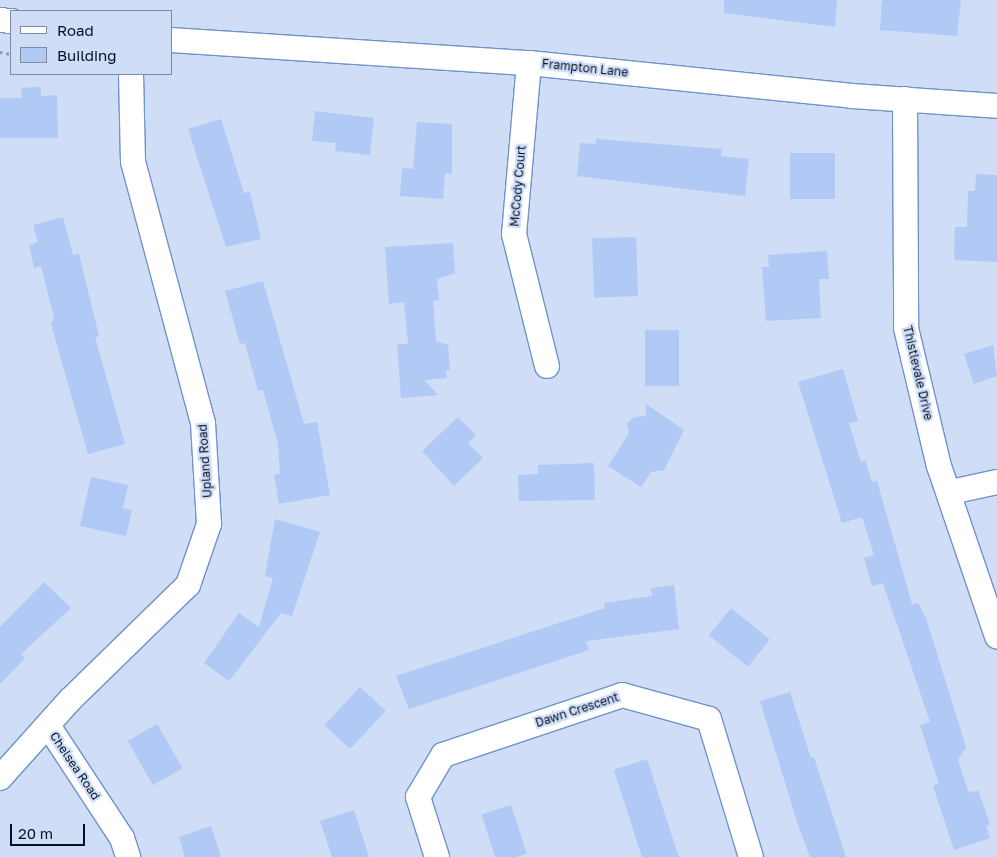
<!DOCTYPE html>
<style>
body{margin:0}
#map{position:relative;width:997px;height:857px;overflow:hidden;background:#cfddf6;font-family:"Golos Text",sans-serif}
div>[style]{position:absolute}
.building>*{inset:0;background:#b0c9f5;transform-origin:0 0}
.path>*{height:3px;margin-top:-1.5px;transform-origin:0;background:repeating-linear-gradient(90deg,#8c99b1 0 2.5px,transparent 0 6.5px)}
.roads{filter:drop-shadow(1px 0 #7092cb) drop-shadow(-1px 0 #7092cb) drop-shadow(0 1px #7092cb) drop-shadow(0 -1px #7092cb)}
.minor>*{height:24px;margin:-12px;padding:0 12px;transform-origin:12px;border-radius:12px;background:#fff}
span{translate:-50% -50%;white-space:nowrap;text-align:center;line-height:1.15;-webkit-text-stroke:4.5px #cfddf6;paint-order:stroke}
.street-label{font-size:12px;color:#040f24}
.legend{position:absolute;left:10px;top:10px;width:162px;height:65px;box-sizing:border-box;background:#cfddf6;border:1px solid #7e8ba2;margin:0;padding:6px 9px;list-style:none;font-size:15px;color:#040f24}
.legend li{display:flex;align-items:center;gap:10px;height:25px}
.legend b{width:25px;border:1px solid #7e8ba2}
.scale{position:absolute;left:10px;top:824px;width:75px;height:22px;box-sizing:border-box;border:2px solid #040f24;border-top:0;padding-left:6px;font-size:15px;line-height:18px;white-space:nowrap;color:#040f24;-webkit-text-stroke:4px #cfddf6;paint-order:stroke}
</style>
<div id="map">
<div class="building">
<i style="clip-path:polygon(724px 0,837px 0,835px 27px,724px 13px)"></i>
<i style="clip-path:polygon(882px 0,961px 0,957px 36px,880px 30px)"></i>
<i style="clip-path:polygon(41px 87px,41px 96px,57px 95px,58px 138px,0 138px,0 98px,22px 98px,21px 88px)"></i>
<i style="clip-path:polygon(315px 111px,374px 118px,370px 155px,335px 151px,336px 143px,312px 141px)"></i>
<i style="clip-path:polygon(221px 119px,244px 193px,250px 192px,261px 239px,226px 247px,188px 129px)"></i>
<i style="clip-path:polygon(417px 122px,452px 124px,452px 174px,445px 173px,443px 199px,400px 196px,402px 168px,413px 169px)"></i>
<i style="clip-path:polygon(596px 139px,722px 149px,721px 156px,749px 159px,745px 196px,577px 176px,580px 143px,596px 144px)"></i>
<i style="left:790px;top:153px;width:45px;height:46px"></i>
<i style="clip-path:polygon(976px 174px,997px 175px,997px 262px,954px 260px,955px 227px,967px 227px,968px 191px,975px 191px)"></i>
<i style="clip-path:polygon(63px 217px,73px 255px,79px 254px,99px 336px,95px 337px,125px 444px,88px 454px,51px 324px,54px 318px,41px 266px,34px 268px,29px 245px,38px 242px,33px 225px)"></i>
<i style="left:636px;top:237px;width:59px;height:44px;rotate:88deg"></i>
<i style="clip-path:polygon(453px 243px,455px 273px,437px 279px,439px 300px,433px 301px,436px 341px,448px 345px,450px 370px,446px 371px,447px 378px,424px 380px,438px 395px,401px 398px,397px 344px,408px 344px,404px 302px,389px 304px,385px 247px)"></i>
<i style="clip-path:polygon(827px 251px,829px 279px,819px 279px,821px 318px,766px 321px,762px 267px,769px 267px,768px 255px)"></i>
<i style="clip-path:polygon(263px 281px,304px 424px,317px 422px,330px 495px,279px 504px,274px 475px,280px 474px,278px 444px,263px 390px,258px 391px,245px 343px,240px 344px,225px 291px)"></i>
<i style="left:645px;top:330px;width:34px;height:56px"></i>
<i style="clip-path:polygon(993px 345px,997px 376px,974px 384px,964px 354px)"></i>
<i style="clip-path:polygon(843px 369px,858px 421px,849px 423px,861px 462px,865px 460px,872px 482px,877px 481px,912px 604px,918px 603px,926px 618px,966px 747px,958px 760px,969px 793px,978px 790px,990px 824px,986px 826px,990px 838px,954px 850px,933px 786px,939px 784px,920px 725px,930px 722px,883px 583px,872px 586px,864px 558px,874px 555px,862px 517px,842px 523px,798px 382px)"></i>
<i style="clip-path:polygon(646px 404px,684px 430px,664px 470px,651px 472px,641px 487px,608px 466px,629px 433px,627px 424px,634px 417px,646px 416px)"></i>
<i style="clip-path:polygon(458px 417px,476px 435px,468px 443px,483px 458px,454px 486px,422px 451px)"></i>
<i style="clip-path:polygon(594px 463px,595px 500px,519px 501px,518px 475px,538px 474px,538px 465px)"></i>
<i style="clip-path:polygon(91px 477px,128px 485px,123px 508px,132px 510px,126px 536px,80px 526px)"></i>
<i style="clip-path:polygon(275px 519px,320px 532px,292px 616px,281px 613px,229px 681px,204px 663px,239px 613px,259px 627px,273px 578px,265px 576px)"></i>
<i style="clip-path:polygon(44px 582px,71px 608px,21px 654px,25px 658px,0 684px,0 627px)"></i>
<i style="clip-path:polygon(674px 585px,679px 629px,586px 641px,589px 650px,409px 709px,396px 676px,605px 608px,604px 603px,652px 596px,651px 588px)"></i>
<i style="left:731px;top:608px;width:50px;height:35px;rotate:39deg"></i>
<i style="left:360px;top:687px;width:35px;height:52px;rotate:43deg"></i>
<i style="clip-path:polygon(790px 692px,811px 758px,814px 757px,846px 857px,810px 857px,798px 825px,760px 701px)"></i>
<i style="left:157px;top:724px;width:51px;height:34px;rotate:60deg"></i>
<i style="left:647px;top:759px;width:103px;height:35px;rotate:72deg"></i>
<i style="left:511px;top:805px;width:51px;height:31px;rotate:72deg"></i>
<i style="clip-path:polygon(354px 810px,369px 857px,332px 857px,320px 821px)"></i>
<i style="clip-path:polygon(211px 826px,221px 857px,185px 857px,179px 837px)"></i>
</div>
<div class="path">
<i style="left:0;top:52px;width:11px;rotate:10deg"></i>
</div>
<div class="roads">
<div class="minor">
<i style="left:0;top:20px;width:11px;rotate:5deg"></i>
<i style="left:171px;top:40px;width:359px;rotate:3.7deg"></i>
<i style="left:529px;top:63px;width:325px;rotate:5.8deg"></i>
<i style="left:852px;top:96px;width:145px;rotate:3.9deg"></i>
<i style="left:529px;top:63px;width:172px;rotate:95deg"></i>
<i style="left:514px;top:234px;width:136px;rotate:76deg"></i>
<i style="left:905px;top:99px;width:229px;rotate:89.7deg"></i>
<i style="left:906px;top:328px;width:142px;rotate:76.6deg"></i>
<i style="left:939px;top:466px;width:180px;rotate:71.2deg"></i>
<i style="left:951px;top:492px;width:47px;rotate:-12.3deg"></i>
<i style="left:49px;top:727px;width:133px;rotate:56.7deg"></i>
<i style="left:122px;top:838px;width:20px;rotate:72deg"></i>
<i style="left:0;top:778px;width:105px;rotate:-48.1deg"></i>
<i style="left:70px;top:700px;width:165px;rotate:-44.3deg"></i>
<i style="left:188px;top:585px;width:65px;rotate:-71deg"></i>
<i style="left:209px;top:524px;width:101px;rotate:-93.4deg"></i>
<i style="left:203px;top:423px;width:270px;rotate:-105deg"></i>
<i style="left:133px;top:162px;width:88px;rotate:-91.3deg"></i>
<i style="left:437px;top:857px;width:63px;rotate:-107.6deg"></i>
<i style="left:418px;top:797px;width:49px;rotate:-59.2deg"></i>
<i style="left:443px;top:755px;width:189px;rotate:-18.5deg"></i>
<i style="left:622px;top:695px;width:90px;rotate:15.4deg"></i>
<i style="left:709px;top:719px;width:144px;rotate:73.1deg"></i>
</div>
</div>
<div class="street-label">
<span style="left:585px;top:68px;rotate:6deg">Frampton Lane</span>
<span style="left:518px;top:186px;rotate:-85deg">McCody Court</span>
<span style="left:918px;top:373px;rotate:77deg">Thistlevale Drive</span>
<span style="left:205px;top:461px;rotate:-94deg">Upland Road</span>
<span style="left:577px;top:710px;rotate:-18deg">Dawn Crescent</span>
<span style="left:75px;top:766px;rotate:56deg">Chelsea Road</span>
</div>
<ul class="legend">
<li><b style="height:6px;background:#fff"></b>Road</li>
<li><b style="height:14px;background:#b0c9f5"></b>Building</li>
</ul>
<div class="scale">20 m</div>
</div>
